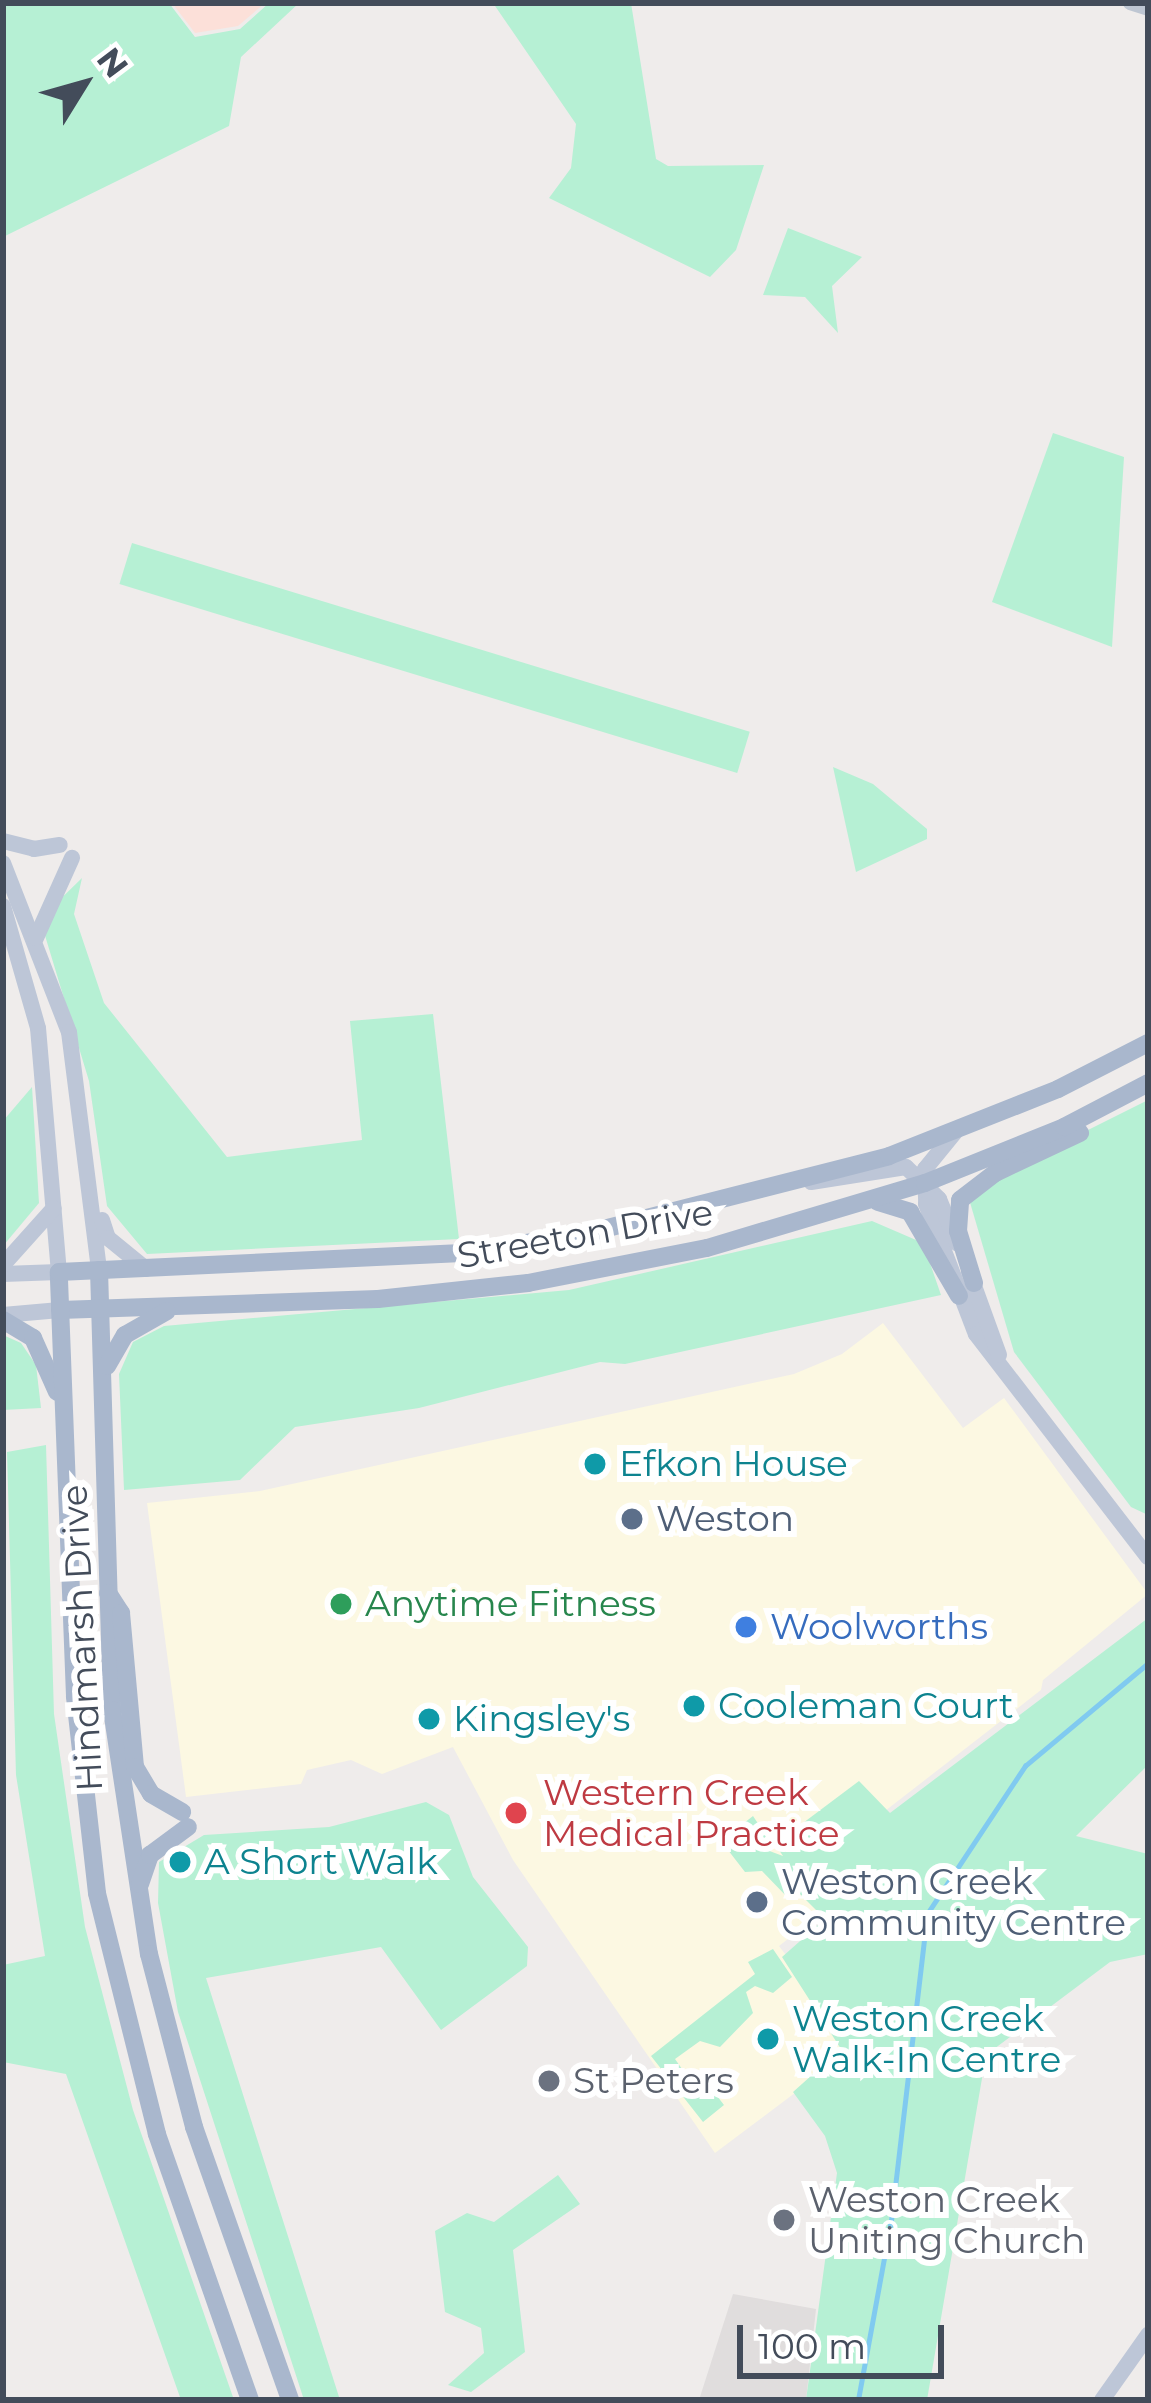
<!DOCTYPE html>
<style>
body{margin:0}
#map{position:relative;width:1151px;height:2403px;overflow:hidden;background:#efeceb;font-family:Montserrat,sans-serif}
div>[style]{position:absolute}
.commercial>*{inset:0;background:#fcf8e2}
.education>*{inset:0;background:#e0dddd}
.medical>*{inset:0;background:#fce0d9}
.green>*{inset:0;background:#b6f0d4;transform-origin:0 0}
.stream>*{height:4.5px;margin:-2.25px;padding:0 2.25px;transform-origin:2.25px;border-radius:2.25px;background:#80caf0}
.tertiary>*{height:14px;margin:-7px;padding:0 7px;transform-origin:7px;border-radius:7px;background:#bec6d2}
.secondary>*{height:16px;margin:-8px;padding:0 8px;transform-origin:8px;border-radius:8px;background:#bdc6d7}
.primary>*{height:18px;margin:-9px;padding:0 9px;transform-origin:9px;border-radius:9px;background:#a9b7cd}
.dots>*{width:33px;height:33px;translate:-50% -50%;box-sizing:border-box;border:6px solid #fff;border-radius:50%}
span{translate:-50% -50%;white-space:nowrap;text-align:center;line-height:1.15;-webkit-text-stroke:12px #fff;paint-order:stroke}
.street-label{font-size:36px;color:#434c5a}
.culture-label{font-size:36px;color:#0d838f}
.left{translate:0 -50%;text-align:left}
.service-label{font-size:36px;color:#4e5e75}
.leisure-label{font-size:36px;color:#27864d}
.shop-label{font-size:36px;color:#366cbe}
.health-label{font-size:36px;color:#be3a42}
.worship-label{font-size:36px;color:#5b616d}
.frame{position:absolute;inset:0;border:6px solid #434c5a;pointer-events:none}
.north{position:absolute;left:24px;top:24px;width:120px;height:120px;-webkit-text-stroke:9px #fff;paint-order:stroke;rotate:53deg;font-size:33px;font-weight:700;line-height:48px;text-align:center;color:#434c5a}
.north::after{content:'';display:block;margin:auto;width:42px;height:54px;background:#434c5a;clip-path:polygon(50% 0,100% 100%,50% 72%,0 100%)}
.scale{position:absolute;left:737px;top:2325px;width:207px;height:54px;box-sizing:border-box;border:6px solid #434c5a;border-top:0;padding-left:15px;font-size:36px;line-height:42px;white-space:nowrap;color:#434c5a;-webkit-text-stroke:9px #fff;paint-order:stroke}
</style>
<div id="map">
<div class="commercial">
<i style="clip-path:polygon(883px 1323px,963px 1428px,1004px 1398px,1148px 1594px,1043px 1680px,1041px 1690px,796px 1880px,820px 1914px,779px 1946px,856px 2047px,715px 2153px,513px 1860px,453px 1747px,382px 1774px,351px 1760px,307px 1770px,301px 1784px,186px 1797px,147px 1503px,260px 1491px,794px 1374px,842px 1354px)"></i>
</div>
<div class="education">
<i style="clip-path:polygon(733px 2294px,816px 2309px,806px 2400px,699px 2400px)"></i>
</div>
<div class="medical">
<i style="clip-path:polygon(172px 3px,265px 3px,238px 26px,195px 33px)"></i>
</div>
<div class="green">
<i style="clip-path:polygon(3px 3px,169px 3px,195px 37px,240px 29px,269px 3px,299px 3px,241px 57px,229px 126px,3px 237px)"></i>
<i style="clip-path:polygon(493px 3px,631px 3px,656px 159px,668px 166px,764px 165px,736px 250px,710px 277px,549px 198px,571px 168px,576px 124px)"></i>
<i style="clip-path:polygon(788px 228px,862px 257px,832px 286px,838px 333px,805px 297px,763px 295px)"></i>
<i style="clip-path:polygon(1053px 433px,1124px 457px,1112px 647px,992px 602px)"></i>
<i style="left:132px;top:543px;width:646px;height:43px;rotate:17deg"></i>
<i style="clip-path:polygon(833px 767px,873px 784px,927px 829px,927px 839px,856px 872px)"></i>
<i style="clip-path:polygon(82px 878px,74px 914px,104px 1003px,227px 1157px,362px 1140px,350px 1021px,433px 1014px,459px 1239px,147px 1254px,107px 1206px,89px 1081px,40px 919px)"></i>
<i style="clip-path:polygon(32px 1087px,39px 1203px,3px 1246px,3px 1121px)"></i>
<i style="clip-path:polygon(1148px 1100px,1148px 1515px,1131px 1507px,1014px 1352px,969px 1199px,1000px 1174px)"></i>
<i style="clip-path:polygon(872px 1221px,923px 1243px,941px 1295px,625px 1364px,600px 1362px,419px 1408px,295px 1427px,240px 1480px,124px 1490px,119px 1374px,133px 1342px,164px 1326px,569px 1290px)"></i>
<i style="clip-path:polygon(3px 1335px,21px 1343px,36px 1365px,41px 1408px,3px 1410px)"></i>
<i style="clip-path:polygon(46px 1445px,54px 1714px,85px 1927px,133px 2110px,234px 2400px,181px 2400px,66px 2074px,3px 2062px,3px 1965px,45px 1956px,16px 1775px,7px 1452px)"></i>
<i style="clip-path:polygon(1148px 1618px,1148px 1765px,1076px 1836px,1148px 1854px,1148px 1954px,1110px 1962px,986px 2055px,927px 2400px,806px 2400px,837px 2173px,825px 2136px,793px 2092px,841px 2049px,782px 1957px,825px 1919px,800px 1894px,790px 1900px,762px 1871px,745px 1872px,721px 1841px,753px 1816px,771px 1843px,764px 1849px,783px 1856px,775px 1844px,859px 1781px,890px 1813px)"></i>
<i style="clip-path:polygon(426px 1802px,449px 1815px,473px 1877px,528px 1947px,527px 1966px,441px 2030px,381px 1947px,206px 1978px,340px 2400px,304px 2400px,178px 2012px,158px 1903px,159px 1862px,204px 1835px,329px 1827px)"></i>
<i style="clip-path:polygon(773px 1949px,792px 1977px,773px 1993px,755px 1986px,746px 1992px,753px 2013px,720px 2047px,700px 2041px,675px 2059px,703px 2099px,714px 2092px,724px 2105px,703px 2122px,651px 2056px,755px 1974px,748px 1962px)"></i>
<i style="clip-path:polygon(558px 2175px,580px 2204px,513px 2250px,525px 2352px,471px 2392px,448px 2385px,484px 2353px,481px 2328px,445px 2312px,435px 2231px,467px 2213px,494px 2222px)"></i>
</div>
<div class="stream">
<i style="left:858px;top:2400px;width:182px;rotate:-79.6deg"></i>
<i style="left:891px;top:2221px;width:309px;rotate:-83.3deg"></i>
<i style="left:927px;top:1914px;width:178px;rotate:-56.5deg"></i>
<i style="left:1025px;top:1766px;width:160px;rotate:-39.9deg"></i>
</div>
<div class="tertiary">
<i style="left:1130px;top:3px;width:19px;rotate:18deg"></i>
</div>
<div class="secondary">
<i style="left:3px;top:841px;width:32px;rotate:14deg"></i>
<i style="left:34px;top:849px;width:26px;rotate:-9deg"></i>
<i style="left:3px;top:863px;width:181px;rotate:68.7deg"></i>
<i style="left:69px;top:1032px;width:240px;rotate:82.8deg"></i>
<i style="left:3px;top:906px;width:127px;rotate:74deg"></i>
<i style="left:38px;top:1028px;width:245px;rotate:85.1deg"></i>
<i style="left:59px;top:1272px;width:56px;rotate:178deg"></i>
<i style="left:36px;top:938px;width:88px;rotate:-65.8deg"></i>
<i style="left:956px;top:1131px;width:49px;rotate:129.2deg"></i>
<i style="left:925px;top:1169px;width:35px;rotate:88deg"></i>
<i style="left:926px;top:1204px;width:139px;rotate:69deg"></i>
<i style="left:976px;top:1334px;width:282px;rotate:52.4deg"></i>
<i style="left:811px;top:1182px;width:96px;rotate:-9deg"></i>
<i style="left:906px;top:1167px;width:46px;rotate:44.1deg"></i>
<i style="left:939px;top:1199px;width:48px;rotate:67.8deg"></i>
<i style="left:102px;top:1220px;width:19px;rotate:72deg"></i>
<i style="left:108px;top:1238px;width:49px;rotate:39.2deg"></i>
<i style="left:3px;top:1265px;width:76px;rotate:-48.2deg"></i>
<i style="left:969px;top:1272px;width:88px;rotate:70.1deg"></i>
<i style="left:3px;top:1315px;width:57px;rotate:-5deg"></i>
<i style="left:1102px;top:2400px;width:80px;rotate:-54.7deg"></i>
</div>
<div class="primary">
<i style="left:878px;top:1202px;width:34px;rotate:17deg"></i>
<i style="left:910px;top:1212px;width:97px;rotate:59.7deg"></i>
<i style="left:99px;top:1270px;width:440px;rotate:88.3deg"></i>
<i style="left:112px;top:1710px;width:247px;rotate:81.4deg"></i>
<i style="left:149px;top:1954px;width:179px;rotate:75.4deg"></i>
<i style="left:194px;top:2127px;width:289px;rotate:70.6deg"></i>
<i style="left:974px;top:1283px;width:54px;rotate:-107.1deg"></i>
<i style="left:958px;top:1231px;width:31px;rotate:-86deg"></i>
<i style="left:960px;top:1200px;width:44px;rotate:-37.6deg"></i>
<i style="left:995px;top:1173px;width:94px;rotate:-25.2deg"></i>
<i style="left:60px;top:1310px;width:318px;rotate:-2deg"></i>
<i style="left:378px;top:1299px;width:151px;rotate:-6.1deg"></i>
<i style="left:528px;top:1283px;width:182px;rotate:-11.1deg"></i>
<i style="left:707px;top:1248px;width:227px;rotate:-16.6deg"></i>
<i style="left:925px;top:1183px;width:150px;rotate:-21.9deg"></i>
<i style="left:1064px;top:1127px;width:95px;rotate:-27.6deg"></i>
<i style="left:3px;top:1320px;width:35px;rotate:31deg"></i>
<i style="left:33px;top:1338px;width:59px;rotate:66deg"></i>
<i style="left:107px;top:1366px;width:36px;rotate:-60deg"></i>
<i style="left:125px;top:1335px;width:48px;rotate:-29.7deg"></i>
<i style="left:108px;top:1593px;width:24px;rotate:57deg"></i>
<i style="left:121px;top:1613px;width:155px;rotate:84.8deg"></i>
<i style="left:135px;top:1767px;width:31px;rotate:59deg"></i>
<i style="left:151px;top:1794px;width:36px;rotate:30deg"></i>
<i style="left:140px;top:1884px;width:31px;rotate:-71deg"></i>
<i style="left:150px;top:1855px;width:47px;rotate:-36.4deg"></i>
<i style="left:250px;top:2400px;width:282px;rotate:-109.3deg"></i>
<i style="left:157px;top:2134px;width:248px;rotate:-104deg"></i>
<i style="left:97px;top:1893px;width:198px;rotate:-96.4deg"></i>
<i style="left:75px;top:1696px;width:424px;rotate:-92.2deg"></i>
<i style="left:59px;top:1272px;width:398px;rotate:-2.7deg"></i>
<i style="left:457px;top:1253px;width:124px;rotate:-8.3deg"></i>
<i style="left:580px;top:1235px;width:319px;rotate:-14.3deg"></i>
<i style="left:889px;top:1156px;width:182px;rotate:-21.6deg"></i>
<i style="left:1058px;top:1089px;width:101px;rotate:-27.1deg"></i>
</div>
<div class="dots">
<i style="left:595px;top:1464px;background:#0f9aa8"></i>
<i style="left:632px;top:1519px;background:#5c6f8a"></i>
<i style="left:341px;top:1604px;background:#2e9e5b"></i>
<i style="left:746px;top:1627px;background:#3f7fe0"></i>
<i style="left:694px;top:1706px;background:#0f9aa8"></i>
<i style="left:429px;top:1719px;background:#0f9aa8"></i>
<i style="left:516px;top:1813px;background:#e0444e"></i>
<i style="left:180px;top:1862px;background:#0f9aa8"></i>
<i style="left:757px;top:1902px;background:#5c6f8a"></i>
<i style="left:768px;top:2039px;background:#0f9aa8"></i>
<i style="left:549px;top:2081px;background:#6b7280"></i>
<i style="left:784px;top:2220px;background:#6b7280"></i>
</div>
<div class="street-label">
<span style="left:585px;top:1234px;rotate:-10deg">Streeton Drive</span>
<span style="left:82px;top:1638px;rotate:-93deg">Hindmarsh Drive</span>
</div>
<div class="culture-label">
<span class="left" style="left:619px;top:1464px">Efkon House</span>
<span class="left" style="left:718px;top:1706px">Cooleman Court</span>
<span class="left" style="left:453px;top:1719px">Kingsley's</span>
<span class="left" style="left:204px;top:1862px">A Short Walk</span>
<span class="left" style="left:792px;top:2039px">Weston Creek<br>Walk-In Centre</span>
</div>
<div class="service-label">
<span class="left" style="left:656px;top:1519px">Weston</span>
<span class="left" style="left:781px;top:1902px">Weston Creek<br>Community Centre</span>
</div>
<div class="leisure-label">
<span class="left" style="left:365px;top:1604px">Anytime Fitness</span>
</div>
<div class="shop-label">
<span class="left" style="left:770px;top:1627px">Woolworths</span>
</div>
<div class="health-label">
<span class="left" style="left:543px;top:1813px">Western Creek<br>Medical Practice</span>
</div>
<div class="worship-label">
<span class="left" style="left:573px;top:2081px">St Peters</span>
<span class="left" style="left:808px;top:2220px">Weston Creek<br>Uniting Church</span>
</div>
<div class="frame"></div>
<div class="north">N</div>
<div class="scale">100 m</div>
</div>
